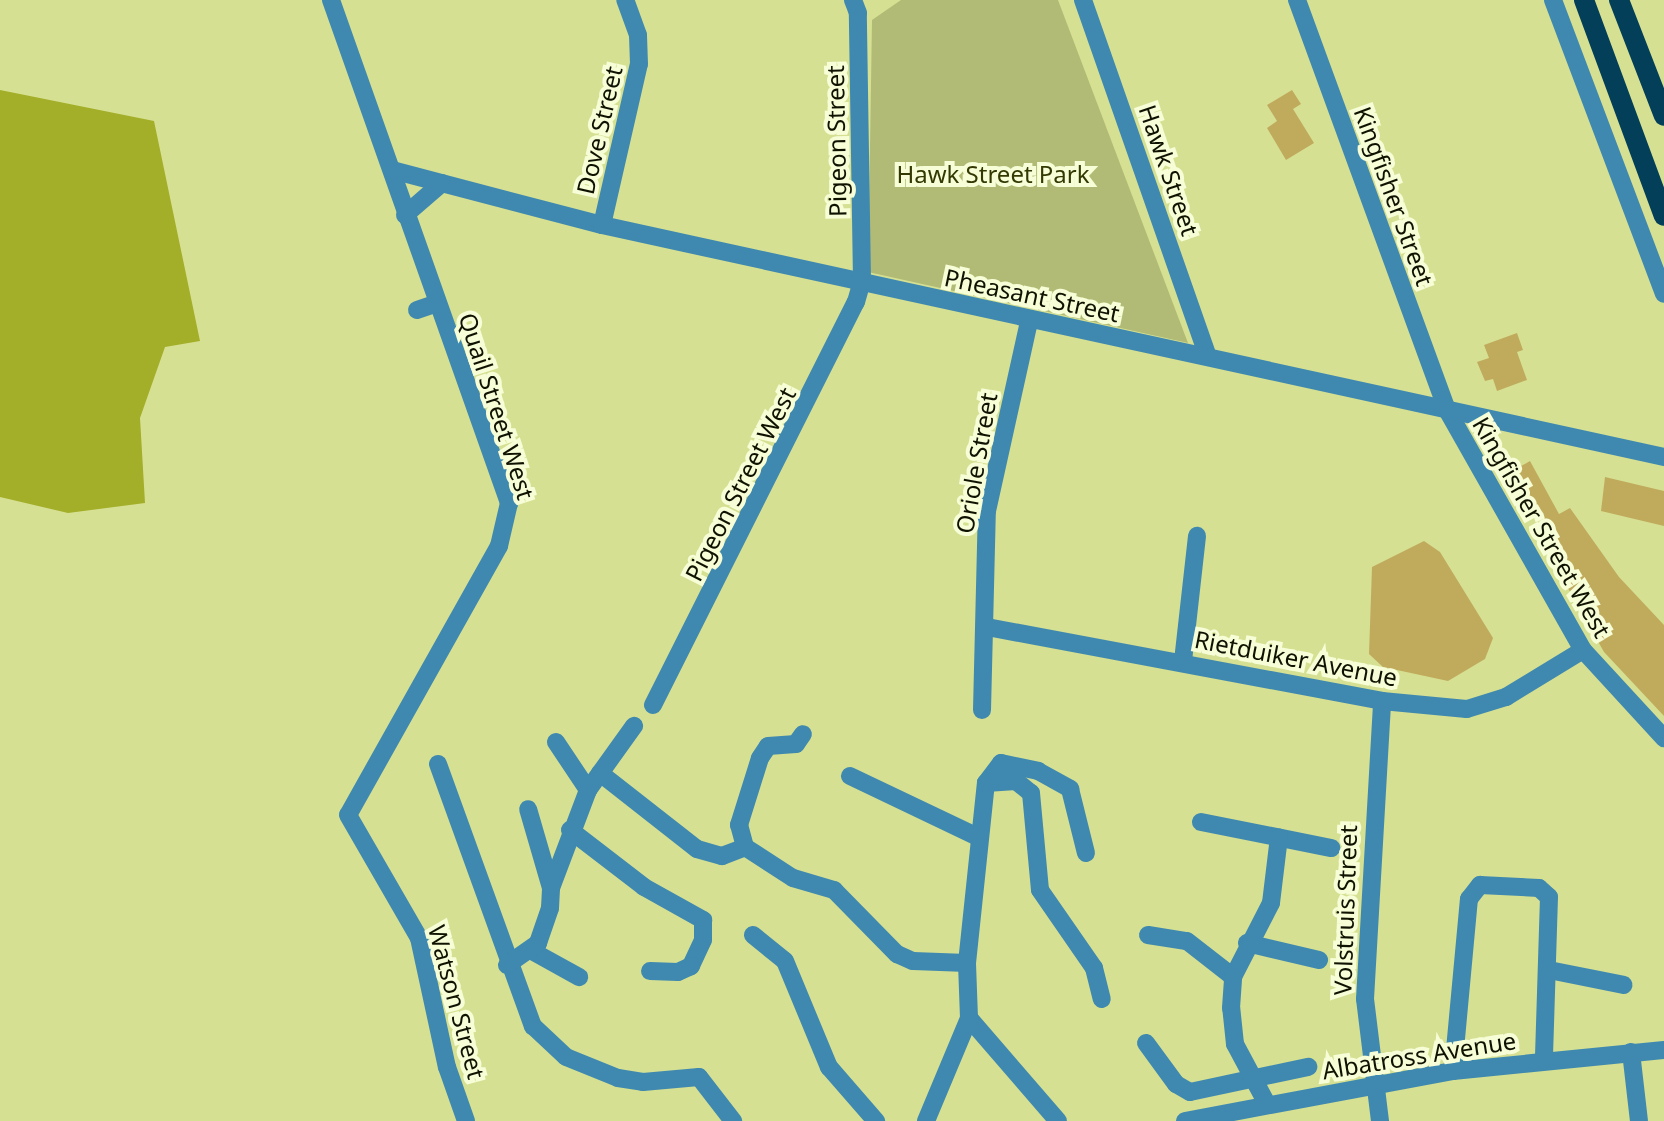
<!DOCTYPE html>
<style>
body{margin:0}
#map{position:relative;width:1664px;height:1121px;overflow:hidden;background:#d6e092;font-family:"Noto Sans",sans-serif}
div>[style]{position:absolute}
.green>*{inset:0;background:#b2bb75}
.forest>*{inset:0;background:#a3ae29}
.building>*{inset:0;background:#c0ab5d}
.minor>*{height:18px;margin:-9px;padding:0 9px;transform-origin:9px;border-radius:9px;background:#3f89b0}
.primary>*{height:20px;margin:-10px;padding:0 10px;transform-origin:10px;border-radius:10px;background:#033f59}
span{translate:-50% -50%;white-space:nowrap;text-align:center;line-height:1.15;-webkit-text-stroke:8px #f7fdd7;paint-order:stroke}
.street-label{font-size:24px;color:#101200}
.park-label{font-size:24px;color:#343903}
</style>
<div id="map">
<div class="green">
<i style="clip-path:polygon(901px 0,1058px 0,1188px 343px,868px 272px,872px 20px)"></i>
</div>
<div class="forest">
<i style="clip-path:polygon(0 90px,154px 121px,200px 341px,165px 347px,140px 418px,145px 503px,68px 513px,0 497px)"></i>
</div>
<div class="building">
<i style="clip-path:polygon(1292px 90px,1301px 104px,1293px 109px,1314px 143px,1286px 160px,1267px 128px,1277px 121px,1267px 105px)"></i>
<i style="clip-path:polygon(1517px 333px,1523px 350px,1517px 352px,1527px 380px,1497px 391px,1493px 379px,1485px 381px,1477px 362px,1489px 358px,1484px 345px)"></i>
<i style="clip-path:polygon(1530px 461px,1559px 514px,1570px 508px,1619px 577px,1664px 625px,1664px 716px,1604px 652px,1564px 581px,1543px 523px,1514px 470px)"></i>
<i style="clip-path:polygon(1605px 477px,1664px 491px,1664px 526px,1601px 511px)"></i>
<i style="clip-path:polygon(1424px 541px,1440px 552px,1493px 638px,1485px 659px,1448px 681px,1383px 667px,1369px 654px,1372px 567px)"></i>
</div>
<div class="minor">
<i style="left:331px;top:0;width:534px;rotate:70.51deg"></i>
<i style="left:509px;top:503px;width:44px;rotate:103.1deg"></i>
<i style="left:499px;top:546px;width:308px;rotate:119.3deg"></i>
<i style="left:348px;top:815px;width:142px;rotate:60deg"></i>
<i style="left:419px;top:938px;width:132px;rotate:77.8deg"></i>
<i style="left:447px;top:1067px;width:57px;rotate:70.6deg"></i>
<i style="left:1083px;top:0;width:378px;rotate:70.7deg"></i>
<i style="left:1297px;top:0;width:434px;rotate:69.9deg"></i>
<i style="left:1446px;top:408px;width:278px;rotate:60.5deg"></i>
<i style="left:1583px;top:650px;width:120px;rotate:47.4deg"></i>
<i style="left:1553px;top:0;width:314px;rotate:69.3deg"></i>
<i style="left:392px;top:170px;width:217px;rotate:14.7deg"></i>
<i style="left:602px;top:225px;width:1087px;rotate:12.32deg"></i>
<i style="left:405px;top:215px;width:49px;rotate:-40.9deg"></i>
<i style="left:602px;top:225px;width:165px;rotate:-77.1deg"></i>
<i style="left:639px;top:64px;width:29px;rotate:-92deg"></i>
<i style="left:638px;top:35px;width:37px;rotate:-110deg"></i>
<i style="left:417px;top:310px;width:21px;rotate:-19deg"></i>
<i style="left:987px;top:627px;width:402px;rotate:10.6deg"></i>
<i style="left:1382px;top:701px;width:85px;rotate:5.4deg"></i>
<i style="left:1467px;top:709px;width:41px;rotate:-17.1deg"></i>
<i style="left:1506px;top:697px;width:90px;rotate:-31.4deg"></i>
<i style="left:1183px;top:661px;width:126px;rotate:-83.6deg"></i>
<i style="left:653px;top:705px;width:451px;rotate:-63.3deg"></i>
<i style="left:856px;top:302px;width:22px;rotate:-74deg"></i>
<i style="left:862px;top:281px;width:268px;rotate:-90.9deg"></i>
<i style="left:858px;top:13px;width:14px;rotate:-111deg"></i>
<i style="left:982px;top:710px;width:199px;rotate:-88.6deg"></i>
<i style="left:987px;top:511px;width:195px;rotate:-77.5deg"></i>
<i style="left:556px;top:742px;width:58px;rotate:56.3deg"></i>
<i style="left:438px;top:764px;width:279px;rotate:70.1deg"></i>
<i style="left:533px;top:1026px;width:45px;rotate:43.2deg"></i>
<i style="left:566px;top:1057px;width:56px;rotate:22deg"></i>
<i style="left:618px;top:1078px;width:25px;rotate:9deg"></i>
<i style="left:643px;top:1082px;width:56px;rotate:-5.1deg"></i>
<i style="left:699px;top:1077px;width:56px;rotate:52.3deg"></i>
<i style="left:600px;top:773px;width:123px;rotate:38.1deg"></i>
<i style="left:697px;top:849px;width:26px;rotate:16deg"></i>
<i style="left:722px;top:856px;width:25px;rotate:-21deg"></i>
<i style="left:745px;top:847px;width:57px;rotate:32.9deg"></i>
<i style="left:793px;top:878px;width:43px;rotate:16.3deg"></i>
<i style="left:834px;top:890px;width:90px;rotate:45.5deg"></i>
<i style="left:897px;top:954px;width:17px;rotate:24deg"></i>
<i style="left:913px;top:961px;width:54px;rotate:2.1deg"></i>
<i style="left:967px;top:963px;width:181px;rotate:-84deg"></i>
<i style="left:986px;top:783px;width:25px;rotate:-53deg"></i>
<i style="left:1001px;top:763px;width:38px;rotate:12deg"></i>
<i style="left:1038px;top:771px;width:37px;rotate:29deg"></i>
<i style="left:1070px;top:789px;width:66px;rotate:76deg"></i>
<i style="left:850px;top:776px;width:142px;rotate:25.5deg"></i>
<i style="left:986px;top:783px;width:30px;rotate:-4deg"></i>
<i style="left:1016px;top:781px;width:19px;rotate:39deg"></i>
<i style="left:1031px;top:793px;width:97px;rotate:84.7deg"></i>
<i style="left:1040px;top:890px;width:95px;rotate:55.3deg"></i>
<i style="left:1094px;top:968px;width:32px;rotate:76deg"></i>
<i style="left:1201px;top:822px;width:133px;rotate:11.3deg"></i>
<i style="left:570px;top:830px;width:93px;rotate:37.6deg"></i>
<i style="left:644px;top:887px;width:68px;rotate:29.2deg"></i>
<i style="left:703px;top:920px;width:20px;rotate:90deg"></i>
<i style="left:703px;top:940px;width:29px;rotate:115deg"></i>
<i style="left:691px;top:966px;width:14px;rotate:155deg"></i>
<i style="left:678px;top:972px;width:28px;rotate:-178deg"></i>
<i style="left:745px;top:847px;width:23px;rotate:-105deg"></i>
<i style="left:739px;top:825px;width:70px;rotate:-72.6deg"></i>
<i style="left:760px;top:758px;width:14px;rotate:-56deg"></i>
<i style="left:768px;top:746px;width:28px;rotate:-4deg"></i>
<i style="left:796px;top:744px;width:12px;rotate:-55deg"></i>
<i style="left:551px;top:888px;width:105px;rotate:-69.3deg"></i>
<i style="left:588px;top:790px;width:79px;rotate:-54.3deg"></i>
<i style="left:753px;top:935px;width:41px;rotate:39.1deg"></i>
<i style="left:785px;top:961px;width:115px;rotate:67.5deg"></i>
<i style="left:829px;top:1067px;width:72px;rotate:49deg"></i>
<i style="left:1148px;top:935px;width:39px;rotate:9deg"></i>
<i style="left:1187px;top:941px;width:58px;rotate:38deg"></i>
<i style="left:1247px;top:943px;width:74px;rotate:13.3deg"></i>
<i style="left:532px;top:951px;width:54px;rotate:29deg"></i>
<i style="left:507px;top:965px;width:38px;rotate:-35deg"></i>
<i style="left:538px;top:943px;width:37px;rotate:-71deg"></i>
<i style="left:550px;top:908px;width:20px;rotate:-87deg"></i>
<i style="left:551px;top:888px;width:82px;rotate:-106.2deg"></i>
<i style="left:1549px;top:970px;width:76px;rotate:11.3deg"></i>
<i style="left:969px;top:1018px;width:136px;rotate:49.2deg"></i>
<i style="left:1146px;top:1043px;width:51px;rotate:53.8deg"></i>
<i style="left:1176px;top:1084px;width:16px;rotate:30deg"></i>
<i style="left:1190px;top:1092px;width:121px;rotate:-12deg"></i>
<i style="left:1631px;top:1052px;width:69px;rotate:83.4deg"></i>
<i style="left:1453px;top:1071px;width:173px;rotate:-84.7deg"></i>
<i style="left:1469px;top:899px;width:18px;rotate:-52deg"></i>
<i style="left:1480px;top:885px;width:59px;rotate:2.9deg"></i>
<i style="left:1539px;top:888px;width:13px;rotate:42deg"></i>
<i style="left:1549px;top:897px;width:162px;rotate:91.8deg"></i>
<i style="left:1267px;top:1104px;width:68px;rotate:-118.1deg"></i>
<i style="left:1235px;top:1044px;width:36px;rotate:-96deg"></i>
<i style="left:1231px;top:1008px;width:31px;rotate:-86deg"></i>
<i style="left:1233px;top:977px;width:83px;rotate:-62.8deg"></i>
<i style="left:1271px;top:903px;width:66px;rotate:-83.1deg"></i>
<i style="left:926px;top:1121px;width:112px;rotate:-67.3deg"></i>
<i style="left:969px;top:1018px;width:55px;rotate:-92.1deg"></i>
<i style="left:1185px;top:1121px;width:273px;rotate:-10.6deg"></i>
<i style="left:1453px;top:1071px;width:212px;rotate:-5.7deg"></i>
<i style="left:1380px;top:1121px;width:123px;rotate:-97deg"></i>
<i style="left:1365px;top:999px;width:298px;rotate:-86.7deg"></i>
</div>
<div class="primary">
<i style="left:1584px;top:0;width:230px;rotate:69.7deg"></i>
<i style="left:1619px;top:0;width:124px;rotate:68.8deg"></i>
</div>
<div class="street-label">
<span style="left:599px;top:130px;rotate:-77deg">Dove Street</span>
<span style="left:836px;top:141px;rotate:-91deg">Pigeon Street</span>
<span style="left:1169px;top:170px;rotate:71deg">Hawk Street</span>
<span style="left:1394px;top:196px;rotate:70deg">Kingfisher Street</span>
<span style="left:1032px;top:295px;rotate:12deg">Pheasant Street</span>
<span style="left:497px;top:406px;rotate:72deg">Quail Street West</span>
<span style="left:976px;top:463px;rotate:-80deg">Oriole Street</span>
<span style="left:740px;top:484px;rotate:-63deg">Pigeon Street West</span>
<span style="left:1542px;top:527px;rotate:60deg">Kingfisher Street West</span>
<span style="left:1296px;top:658px;rotate:11deg">Rietduiker Avenue</span>
<span style="left:1345px;top:910px;rotate:-88deg">Volstruis Street</span>
<span style="left:457px;top:1002px;rotate:75deg">Watson Street</span>
<span style="left:1419px;top:1055px;rotate:-9deg">Albatross Avenue</span>
</div>
<div class="park-label">
<span style="left:993px;top:174px">Hawk Street Park</span>
</div>
</div>
